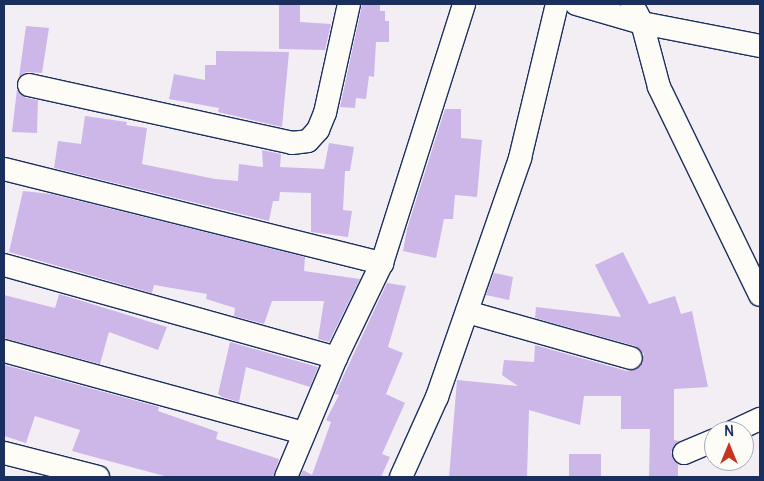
<!DOCTYPE html>
<style>
body{margin:0}
#map{position:relative;width:764px;height:481px;overflow:hidden;background:#f3eef4;font-family:Pangolin,sans-serif}
div>[style]{position:absolute}
.building>*{inset:0;background:#ccb7e8;transform-origin:0 0}
.roads{filter:drop-shadow(1px 0 #1b2f5e) drop-shadow(-1px 0 #1b2f5e) drop-shadow(0 1px #1b2f5e) drop-shadow(0 -1px #1b2f5e)}
.street>*{height:22px;margin:-11px;padding:0 11px;transform-origin:11px;border-radius:11px;background:#fdfcf7}
span{translate:-50% -50%;white-space:nowrap;text-align:center;line-height:1.15;-webkit-text-stroke:5px #fdfcf7;paint-order:stroke}
.frame{position:absolute;inset:0;border:5px solid #1b2f5e;pointer-events:none}
.north{position:absolute;left:704px;top:421px;width:50px;height:50px;box-sizing:border-box;background:#fdfcf7;border:1px solid #a3aaba;border-radius:50%;rotate:0deg;font-size:14px;font-weight:700;line-height:20px;text-align:center;color:#1b2f5e}
.north::after{content:'';display:block;margin:auto;width:18px;height:22px;background:#c8321e;clip-path:polygon(50% 0,100% 100%,50% 72%,0 100%)}
</style>
<div id="map">
<div class="building">
<i style="clip-path:polygon(279px 4px,300px 4px,300px 22px,331px 24px,325px 50px,279px 49px)"></i>
<i style="clip-path:polygon(362px 5px,380px 5px,380px 11px,385px 11px,385px 21px,389px 21px,389px 42px,376px 42px,374px 77px,369px 76px,366px 99px,356px 98px,355px 108px,340px 107px)"></i>
<i style="clip-path:polygon(26px 26px,49px 28px,42px 73px,26px 72px,19px 77px)"></i>
<i style="clip-path:polygon(216px 51px,289px 52px,282px 127px,218px 112px,219px 108px,169px 99px,174px 74px,205px 80px,205px 65px,216px 65px)"></i>
<i style="clip-path:polygon(17px 89px,26px 98px,38px 100px,37px 133px,12px 132px)"></i>
<i style="clip-path:polygon(445px 109px,461px 109px,461px 138px,482px 140px,477px 197px,455px 195px,453px 219px,444px 219px,436px 258px,403px 251px,407px 229px)"></i>
<i style="clip-path:polygon(85px 116px,127px 122px,126px 125px,147px 128px,142px 164px,215px 179px,238px 181px,239px 164px,263px 167px,262px 150px,281px 154px,280px 167px,324px 169px,329px 143px,354px 147px,350px 171px,345px 171px,343px 210px,352px 211px,348px 237px,311px 232px,311px 193px,280px 192px,279px 201px,273px 201px,269px 221px,54px 168px,58px 141px,81px 144px)"></i>
<i style="clip-path:polygon(23px 191px,51px 194px,305px 257px,304px 271px,360px 279px,329px 342px,318px 339px,324px 301px,272px 301px,264px 324px,234px 316px,235px 308px,206px 299px,207px 294px,154px 285px,152px 293px,9px 252px)"></i>
<i style="clip-path:polygon(623px 252px,649px 304px,675px 296px,681px 314px,692px 311px,708px 387px,674px 389px,674px 440px,679px 441px,671px 452px,678px 464px,678px 477px,649px 477px,650px 429px,621px 429px,621px 396px,584px 396px,580px 425px,529px 410px,527px 477px,449px 477px,457px 380px,518px 386px,502px 375px,504px 360px,534px 362px,535px 345px,627px 371px,640px 367px,644px 354px,635px 346px,535px 318px,536px 307px,621px 317px,595px 265px)"></i>
<i style="clip-path:polygon(494px 273px,513px 277px,509px 300px,486px 295px)"></i>
<i style="clip-path:polygon(387px 283px,406px 286px,388px 347px,403px 353px,386px 394px,405px 403px,382px 454px,390px 457px,381px 477px,300px 477px,303px 470px,312px 475px,331px 422px,326px 420px,339px 395px,335px 394px)"></i>
<i style="clip-path:polygon(59px 294px,167px 327px,158px 350px,109px 332px,100px 364px,4px 338px,4px 295px,55px 308px)"></i>
<i style="clip-path:polygon(230px 342px,318px 367px,310px 387px,246px 367px,239px 402px,222px 397px,218px 394px)"></i>
<i style="clip-path:polygon(5px 365px,159px 407px,158px 411px,218px 432px,216px 439px,279px 459px,273px 477px,168px 477px,72px 451px,80px 430px,35px 416px,26px 443px,4px 436px)"></i>
<i style="left:569px;top:454px;width:32px;height:23px"></i>
</div>
<div class="roads">
<div class="street">
<i style="left:576px;top:4px;width:69px;rotate:16.1deg"></i>
<i style="left:642px;top:23px;width:120px;rotate:11deg"></i>
<i style="left:632px;top:4px;width:21px;rotate:62deg"></i>
<i style="left:642px;top:23px;width:66px;rotate:75.1deg"></i>
<i style="left:659px;top:87px;width:231px;rotate:64.1deg"></i>
<i style="left:29px;top:85px;width:269px;rotate:12.4deg"></i>
<i style="left:292px;top:143px;width:16px;rotate:-7deg"></i>
<i style="left:308px;top:141px;width:15px;rotate:-48deg"></i>
<i style="left:318px;top:130px;width:18px;rotate:-68deg"></i>
<i style="left:325px;top:113px;width:112px;rotate:-77.6deg"></i>
<i style="left:4px;top:169px;width:390px;rotate:14deg"></i>
<i style="left:4px;top:265px;width:345px;rotate:15.6deg"></i>
<i style="left:467px;top:312px;width:170px;rotate:15.7deg"></i>
<i style="left:4px;top:351px;width:311px;rotate:15.3deg"></i>
<i style="left:734px;top:431px;width:29px;rotate:-25deg"></i>
<i style="left:4px;top:453px;width:97px;rotate:14.3deg"></i>
<i style="left:684px;top:453px;width:33px;rotate:-23deg"></i>
<i style="left:286px;top:477px;width:129px;rotate:-67.2deg"></i>
<i style="left:336px;top:358px;width:106px;rotate:-64.2deg"></i>
<i style="left:382px;top:263px;width:272px;rotate:-72.4deg"></i>
<i style="left:401px;top:477px;width:88px;rotate:-65.8deg"></i>
<i style="left:437px;top:397px;width:253px;rotate:-70.8deg"></i>
<i style="left:520px;top:158px;width:158px;rotate:-76.5deg"></i>
</div>
</div>
<div class="frame"></div>
<div class="north">N</div>
</div>
